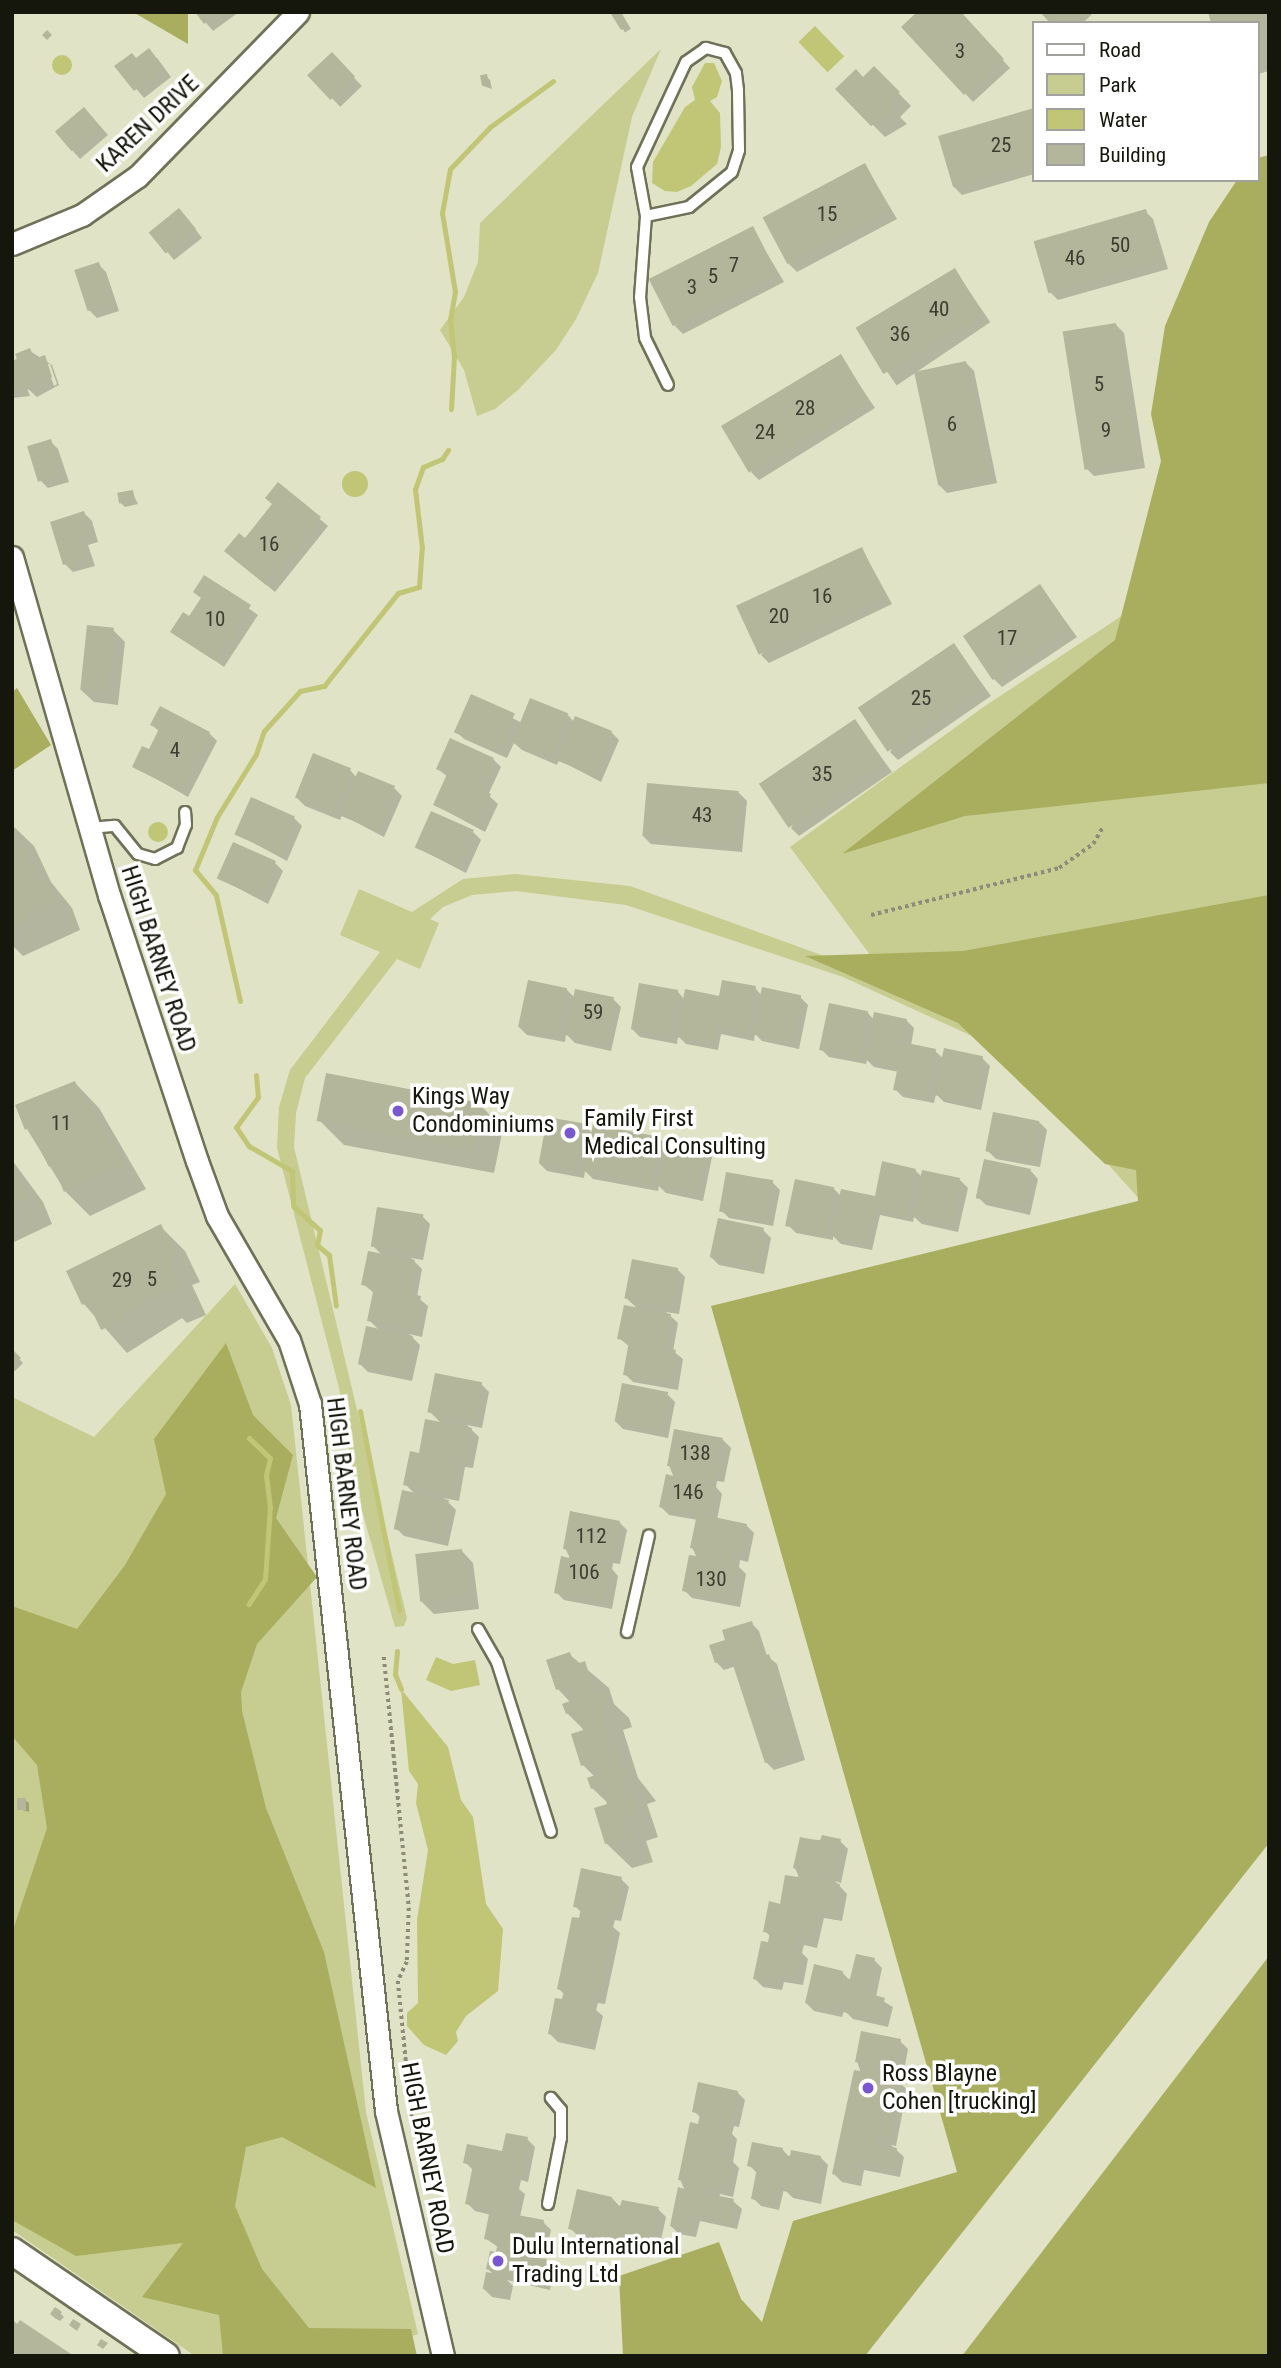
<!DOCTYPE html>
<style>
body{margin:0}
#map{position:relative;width:1281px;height:2368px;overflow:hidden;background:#e0e3c6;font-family:"Roboto Condensed",sans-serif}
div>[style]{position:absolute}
.green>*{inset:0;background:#c7cc90}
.forest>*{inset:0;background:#a8ae5e}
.water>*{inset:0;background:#c0c675;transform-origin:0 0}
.round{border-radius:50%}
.shadow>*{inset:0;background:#0003;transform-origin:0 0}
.stream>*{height:5px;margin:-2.5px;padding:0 2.5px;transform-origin:2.5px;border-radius:2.5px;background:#c0c675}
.building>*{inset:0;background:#b3b69a;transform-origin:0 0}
.path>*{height:3.5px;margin-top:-1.75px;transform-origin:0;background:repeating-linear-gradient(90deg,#8b8d78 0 3.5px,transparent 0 7px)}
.roads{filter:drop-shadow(2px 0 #6f7158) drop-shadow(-2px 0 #6f7158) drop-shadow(0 2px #6f7158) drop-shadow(0 -2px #6f7158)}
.service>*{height:10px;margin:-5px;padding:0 5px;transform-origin:5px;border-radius:5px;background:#fff}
.minor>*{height:21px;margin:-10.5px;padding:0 10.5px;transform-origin:10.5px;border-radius:10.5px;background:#fff}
.tertiary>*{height:26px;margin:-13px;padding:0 13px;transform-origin:13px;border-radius:13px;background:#fff}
.dots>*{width:19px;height:19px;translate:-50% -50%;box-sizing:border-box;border:4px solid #fff;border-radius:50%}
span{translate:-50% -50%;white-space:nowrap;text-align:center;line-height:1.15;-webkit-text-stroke:7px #fff;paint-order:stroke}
.number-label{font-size:21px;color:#3c3e30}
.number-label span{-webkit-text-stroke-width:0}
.street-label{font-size:24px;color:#15160c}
.poi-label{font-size:24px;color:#15160c}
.left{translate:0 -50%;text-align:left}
.frame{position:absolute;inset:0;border:14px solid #15160c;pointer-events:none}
.legend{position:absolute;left:1032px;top:21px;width:228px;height:161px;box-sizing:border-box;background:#fff;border:2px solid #a1a29e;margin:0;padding:9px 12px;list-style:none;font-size:21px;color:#15160c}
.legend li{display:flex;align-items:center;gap:14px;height:35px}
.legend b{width:35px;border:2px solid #a1a29e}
</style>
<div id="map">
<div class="green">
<i style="clip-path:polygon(661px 49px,632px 117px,598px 273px,576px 319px,556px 350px,518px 390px,495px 409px,477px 416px,464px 370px,440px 330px,464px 297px,478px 262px,480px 223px)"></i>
<i style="clip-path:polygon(1269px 519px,1269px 1343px,1007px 1052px,843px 977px,626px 905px,516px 891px,472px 895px,443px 907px,430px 919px,439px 923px,420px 969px,397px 959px,305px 1078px,296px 1113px,294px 1147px,407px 1618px,404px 1626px,395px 1627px,356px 1490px,339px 1388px,277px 1148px,279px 1107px,290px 1070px,380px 952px,340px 935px,359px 889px,412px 912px,463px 879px,515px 874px,630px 886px,888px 979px,790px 847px,985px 706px)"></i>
<i style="clip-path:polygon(235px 1284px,272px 1348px,291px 1405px,366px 2112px,418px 2334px,350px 2356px,195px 2356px,12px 2230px,12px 1397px,94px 1437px)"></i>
</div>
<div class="forest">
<i style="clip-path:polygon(133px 12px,188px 12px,188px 44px)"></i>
<i style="clip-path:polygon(1269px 155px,1269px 783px,965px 816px,842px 854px,1115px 640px,1161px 461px,1151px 414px,1165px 326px,1209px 222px,1237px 180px,1258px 180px,1258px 158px)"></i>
<i style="clip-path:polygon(17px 688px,51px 745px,12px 771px,12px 692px)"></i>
<i style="clip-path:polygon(1269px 895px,1269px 1843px,865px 2356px,623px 2356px,619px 2276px,719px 2242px,741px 2299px,762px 2322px,793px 2221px,957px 2172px,711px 1306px,1138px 1201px,1136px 1170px,1105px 1164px,958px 1023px,805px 956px,963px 951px)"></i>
<i style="clip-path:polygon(226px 1343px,253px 1415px,293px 1455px,276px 1518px,317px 1577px,257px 1644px,241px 1692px,242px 1711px,266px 1808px,324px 1952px,376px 2188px,282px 2137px,246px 2147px,235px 2206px,262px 2269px,309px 2328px,411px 2329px,417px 2356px,223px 2356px,219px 2315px,142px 2297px,183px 2243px,76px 2256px,12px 2220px,12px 1933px,47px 1828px,37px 1765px,12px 1736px,12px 1606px,77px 1629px,125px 1565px,166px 1494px,154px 1439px)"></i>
<i style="clip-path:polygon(1269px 1956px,1269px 2356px,962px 2356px)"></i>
</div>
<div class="water">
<i style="left:815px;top:26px;width:42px;height:23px;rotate:46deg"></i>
<i class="round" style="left:52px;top:55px;width:20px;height:20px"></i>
<i style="clip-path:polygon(705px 63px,714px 63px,722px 81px,717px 97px,710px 101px,720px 113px,721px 147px,717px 164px,691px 186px,677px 192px,665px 191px,652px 183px,653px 162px,685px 107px,695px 100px,692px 87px)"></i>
<i class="round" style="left:342px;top:471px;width:26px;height:26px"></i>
<i class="round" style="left:148px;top:822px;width:20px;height:20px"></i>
<i style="clip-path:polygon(436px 1657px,453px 1664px,475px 1660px,480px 1685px,451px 1691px,426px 1680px)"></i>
<i style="clip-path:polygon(401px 1689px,448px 1747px,461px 1800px,473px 1817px,486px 1904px,503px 1929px,498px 1991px,466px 2016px,456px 2032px,458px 2041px,446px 2055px,424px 2045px,407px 2026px,407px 2013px,418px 2003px,417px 1920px,428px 1850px,416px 1803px,418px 1784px,409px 1771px)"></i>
</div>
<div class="shadow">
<i style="clip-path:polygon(197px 12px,239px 12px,213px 31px)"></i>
<i style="left:620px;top:12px;width:20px;height:7px;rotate:57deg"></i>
<i style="clip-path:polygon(959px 12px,1010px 68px,973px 102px,904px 27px)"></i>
<i style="clip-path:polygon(1042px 12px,1094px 12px,1083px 23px,1052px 23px)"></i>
<i style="clip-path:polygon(1210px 12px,1269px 12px,1269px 71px,1258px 74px,1258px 23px)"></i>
<i style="left:332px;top:55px;width:43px;height:30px;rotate:46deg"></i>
<i style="clip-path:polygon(157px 58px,171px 77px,144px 98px,117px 66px)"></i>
<i style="clip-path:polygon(874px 68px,911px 106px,900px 117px,907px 124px,885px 137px,837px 89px,863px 79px)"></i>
<i style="clip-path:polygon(486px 76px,490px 80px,492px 89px,483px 86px)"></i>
<i style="clip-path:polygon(1034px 109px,1034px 174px,962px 195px,954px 187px,940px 137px)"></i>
<i style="clip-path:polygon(92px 117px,108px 135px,80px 159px,57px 133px)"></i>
<i style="clip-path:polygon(865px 165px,897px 219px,797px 272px,789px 264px)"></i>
<i style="clip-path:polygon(1145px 211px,1153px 219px,1168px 269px,1058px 300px,1050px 292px)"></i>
<i style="clip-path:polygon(187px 218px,202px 238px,174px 260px,151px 232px)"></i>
<i style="clip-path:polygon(752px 228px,784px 282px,683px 334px,675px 326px)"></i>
<i style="clip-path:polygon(98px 264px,106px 272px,119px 311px,97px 318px,89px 310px)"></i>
<i style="left:955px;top:270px;width:63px;height:113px;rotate:56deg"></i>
<i style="clip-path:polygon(1116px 325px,1124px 333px,1145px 468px,1094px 476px,1086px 468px)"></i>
<i style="clip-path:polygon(evenodd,30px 351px,52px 365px,59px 385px,37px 397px,27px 388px,30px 396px,12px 398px,12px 362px,30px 351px,46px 364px,50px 364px,57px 384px,54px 386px,46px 364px)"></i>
<i style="clip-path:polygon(840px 356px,875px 408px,759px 480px,751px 472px)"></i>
<i style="clip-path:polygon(966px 363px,974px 371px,997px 483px,947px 493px,939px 485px)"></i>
<i style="clip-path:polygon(50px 441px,58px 449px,69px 482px,48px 488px,40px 480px)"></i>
<i style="clip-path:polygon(278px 484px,328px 526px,275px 592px,234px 559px,274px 505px)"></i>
<i style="clip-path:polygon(132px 492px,138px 504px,125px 507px,121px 503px)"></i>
<i style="clip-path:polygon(84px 513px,92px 521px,98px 542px,88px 545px,95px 566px,73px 572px,65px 564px)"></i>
<i style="clip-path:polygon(862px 549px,892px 604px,769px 663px,761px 655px)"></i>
<i style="clip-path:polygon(205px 578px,258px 615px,224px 667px,173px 631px,190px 618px,202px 599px)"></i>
<i style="clip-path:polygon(1040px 586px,1077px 637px,1002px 687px,994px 679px)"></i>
<i style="clip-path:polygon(113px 630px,125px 642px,118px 705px,94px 702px,81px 690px)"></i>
<i style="clip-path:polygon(954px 645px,991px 696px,898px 760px,890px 752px)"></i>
<i style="clip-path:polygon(471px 697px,522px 723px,567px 714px,574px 722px,611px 732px,619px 740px,601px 782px,559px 760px,557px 765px,522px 750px,514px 743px,507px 758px,464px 739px,456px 731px)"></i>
<i style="clip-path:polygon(855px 721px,892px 772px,799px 836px,791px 828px)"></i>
<i style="clip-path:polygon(152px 725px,209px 733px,217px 741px,188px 797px,134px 766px,150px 751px,160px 732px)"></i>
<i style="clip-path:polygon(493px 759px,501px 767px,488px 795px,498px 804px,485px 832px,435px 805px,448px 777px,438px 769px)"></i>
<i style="clip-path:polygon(350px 770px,357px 778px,394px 788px,402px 796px,384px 837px,342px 815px,340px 820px,305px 806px,297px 798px)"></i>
<i style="clip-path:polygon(739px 793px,747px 801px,742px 852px,651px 844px,643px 836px)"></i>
<i style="clip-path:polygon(294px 818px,302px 826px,287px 861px,237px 834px)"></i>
<i style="clip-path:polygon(12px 825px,34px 846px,51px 882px,72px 908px,80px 930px,23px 956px,12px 945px)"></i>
<i style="clip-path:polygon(473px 832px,481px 840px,466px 873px,416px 847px)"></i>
<i style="clip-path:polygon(275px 863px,283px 871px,268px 904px,219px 878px)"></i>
<i style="clip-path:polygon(755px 988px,762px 996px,800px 997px,808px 1005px,799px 1049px,762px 1041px,755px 1034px,754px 1041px,721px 1034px,718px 1050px,686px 1044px,678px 1036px,677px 1044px,640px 1037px,632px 1029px,678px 992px,685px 1000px,720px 998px)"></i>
<i style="clip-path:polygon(566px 989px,575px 998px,613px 999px,621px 1007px,611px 1051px,575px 1043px,566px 1034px,565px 1042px,527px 1035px,519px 1027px)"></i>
<i style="clip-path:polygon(867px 1012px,874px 1020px,906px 1020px,914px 1028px,911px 1046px,935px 1051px,944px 1059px,982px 1058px,990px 1066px,981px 1110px,944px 1102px,936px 1094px,934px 1103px,903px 1097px,895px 1089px,899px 1072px,874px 1067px,867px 1060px,866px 1064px,829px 1057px,821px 1049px)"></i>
<i style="clip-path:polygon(75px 1083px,99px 1108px,146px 1189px,90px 1216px,65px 1191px,27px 1129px)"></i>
<i style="clip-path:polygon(478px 1103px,503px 1128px,494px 1173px,344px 1145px,319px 1120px)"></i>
<i style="clip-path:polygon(1039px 1122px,1047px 1130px,1040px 1167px,996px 1159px,988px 1151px)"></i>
<i style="clip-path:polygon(585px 1126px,593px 1134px,659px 1138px,667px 1146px,704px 1149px,712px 1157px,703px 1201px,666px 1193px,659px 1186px,658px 1191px,593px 1179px,585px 1171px,584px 1178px,547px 1171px,539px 1163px)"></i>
<i style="clip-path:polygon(12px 1160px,43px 1202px,52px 1224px,12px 1243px)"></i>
<i style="clip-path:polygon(915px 1170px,922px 1177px,960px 1180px,968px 1188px,958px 1232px,922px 1224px,914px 1217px,913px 1222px,880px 1215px,872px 1250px,841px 1244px,833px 1236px,833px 1240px,796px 1233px,788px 1225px,833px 1188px,841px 1196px,876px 1198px)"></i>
<i style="clip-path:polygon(1030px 1170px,1038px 1179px,1030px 1215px,986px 1205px,978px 1197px)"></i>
<i style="clip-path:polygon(772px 1182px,780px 1190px,773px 1226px,729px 1218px,721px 1210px)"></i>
<i style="clip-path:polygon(422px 1216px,430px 1224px,423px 1260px,411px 1258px,422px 1269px,417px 1297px,428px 1306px,422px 1337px,409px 1334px,420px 1345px,412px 1381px,368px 1372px,360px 1364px,379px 1330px,369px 1320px,374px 1293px,363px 1284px,382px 1255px,372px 1245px)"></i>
<i style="clip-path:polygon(160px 1226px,185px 1251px,200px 1282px,192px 1285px,206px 1315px,187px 1323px,182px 1318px,127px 1353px,83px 1303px)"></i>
<i style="clip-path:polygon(763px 1230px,771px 1238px,764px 1274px,719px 1265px,711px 1257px)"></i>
<i style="clip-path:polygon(677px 1269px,685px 1277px,679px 1314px,666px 1312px,678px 1323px,673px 1351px,683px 1359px,678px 1390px,633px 1382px,625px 1374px,630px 1347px,619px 1338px,638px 1309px,626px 1298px)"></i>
<i style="clip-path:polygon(13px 1353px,23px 1363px,15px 1371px,12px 1368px)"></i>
<i style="clip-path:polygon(481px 1384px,489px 1392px,482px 1428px,467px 1425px,479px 1437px,473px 1468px,465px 1467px,459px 1501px,444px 1498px,456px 1510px,448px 1546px,404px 1536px,396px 1528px,416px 1495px,405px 1484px,442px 1424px,430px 1412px)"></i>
<i style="clip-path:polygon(667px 1394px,675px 1402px,668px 1438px,623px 1429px,615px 1421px)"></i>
<i style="clip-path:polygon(723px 1440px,731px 1448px,724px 1482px,717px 1481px,716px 1487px,722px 1494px,717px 1520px,746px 1525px,754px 1533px,748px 1562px,740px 1560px,739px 1567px,746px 1574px,740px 1607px,692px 1598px,684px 1590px,697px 1558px,692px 1547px,698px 1520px,669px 1515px,661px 1507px,674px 1478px,669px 1465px)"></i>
<i style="clip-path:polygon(619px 1522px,627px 1530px,620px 1564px,613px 1563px,612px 1569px,618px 1576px,612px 1609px,564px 1600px,556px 1592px,571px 1560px,565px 1548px)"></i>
<i style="clip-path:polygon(461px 1550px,473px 1563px,479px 1609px,434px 1614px,422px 1602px)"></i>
<i style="clip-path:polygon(751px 1623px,759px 1631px,767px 1656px,777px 1664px,805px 1760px,774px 1770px,766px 1762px,736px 1666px,724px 1670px,716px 1662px,727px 1641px)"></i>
<i style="clip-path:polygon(569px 1654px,609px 1688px,614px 1704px,629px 1718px,632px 1727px,623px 1730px,638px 1778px,656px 1801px,647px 1804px,658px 1837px,646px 1841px,653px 1862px,632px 1868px,607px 1844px,596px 1810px,610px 1805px,592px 1788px,595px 1777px,583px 1765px,585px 1731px,567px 1713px,571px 1703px,558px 1689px)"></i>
<i style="clip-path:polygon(25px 1800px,29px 1803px,29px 1812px,19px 1809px)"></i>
<i style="clip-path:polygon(801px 1839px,840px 1841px,848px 1849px,841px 1883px,835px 1881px,847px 1894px,842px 1921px,824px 1918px,817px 1948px,804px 1945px,802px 1953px,808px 1959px,803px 1985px,784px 1982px,782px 1990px,763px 1987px,755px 1979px,769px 1944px,771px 1937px,765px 1931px,800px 1879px,795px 1868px)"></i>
<i style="clip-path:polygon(621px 1879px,629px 1887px,621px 1921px,615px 1920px,613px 1927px,620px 1933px,605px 2004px,598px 2003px,596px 2010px,603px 2016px,595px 2050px,558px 2042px,550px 2034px,563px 2001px,565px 1995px,559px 1989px,582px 1913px,575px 1906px)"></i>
<i style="clip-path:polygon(874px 1960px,882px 1968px,876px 1997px,893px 2007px,888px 2027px,853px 2019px,844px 2010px,842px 2017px,814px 2011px,806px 2003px,842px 1972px,851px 1982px)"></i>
<i style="clip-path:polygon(900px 2041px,908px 2049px,903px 2076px,896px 2075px,895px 2080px,907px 2089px,896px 2146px,891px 2145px,904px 2157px,900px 2177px,864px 2170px,861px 2186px,842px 2182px,834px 2174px,861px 2073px,857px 2061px)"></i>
<i style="clip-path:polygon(737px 2092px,745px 2100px,739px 2127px,734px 2126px,732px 2134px,737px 2139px,733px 2162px,739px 2168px,733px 2197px,720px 2194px,719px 2198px,733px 2201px,742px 2209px,737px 2229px,700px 2221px,696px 2237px,679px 2234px,671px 2226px,685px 2191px,680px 2179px,701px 2118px,694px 2111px)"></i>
<i style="clip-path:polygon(527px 2139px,535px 2147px,528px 2182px,521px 2180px,519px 2189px,525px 2194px,520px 2217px,543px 2222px,551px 2230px,545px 2257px,533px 2255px,532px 2259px,546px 2261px,554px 2269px,550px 2290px,507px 2280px,513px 2286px,510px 2300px,492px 2297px,484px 2289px,494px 2275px,488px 2269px,498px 2247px,485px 2238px,491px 2215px,475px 2211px,467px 2203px,474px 2171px,465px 2162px,503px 2153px)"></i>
<i style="clip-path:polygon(782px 2149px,791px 2159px,820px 2157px,828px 2165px,821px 2204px,793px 2198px,784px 2189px,779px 2210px,761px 2206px,753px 2198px,758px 2174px,749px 2165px)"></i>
<i style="clip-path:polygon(612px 2198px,622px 2209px,658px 2209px,666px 2217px,658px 2254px,623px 2247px,614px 2238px,613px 2244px,578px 2236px,570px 2228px)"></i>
<i style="clip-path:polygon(56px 2309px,64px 2317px,60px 2321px,55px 2318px)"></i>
<i style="clip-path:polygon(12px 2319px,18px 2325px,71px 2356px,15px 2356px)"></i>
</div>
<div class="stream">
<i style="left:451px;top:409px;width:52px;rotate:-86.7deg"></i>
<i style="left:454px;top:357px;width:37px;rotate:-96deg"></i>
<i style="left:450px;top:320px;width:28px;rotate:-80deg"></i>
<i style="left:455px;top:292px;width:80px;rotate:-99.3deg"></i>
<i style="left:442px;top:213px;width:45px;rotate:-79.7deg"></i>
<i style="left:450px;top:169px;width:58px;rotate:-46.4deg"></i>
<i style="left:490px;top:127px;width:78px;rotate:-36.1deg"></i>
<i style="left:240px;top:1001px;width:109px;rotate:-102.8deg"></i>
<i style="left:216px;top:895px;width:33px;rotate:-130deg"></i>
<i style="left:195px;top:870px;width:57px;rotate:-67.5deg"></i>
<i style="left:217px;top:817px;width:74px;rotate:-58.2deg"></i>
<i style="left:256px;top:754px;width:24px;rotate:-71deg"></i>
<i style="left:264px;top:731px;width:54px;rotate:-48deg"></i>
<i style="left:300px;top:691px;width:25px;rotate:-12deg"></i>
<i style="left:324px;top:686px;width:119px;rotate:-51.5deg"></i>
<i style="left:398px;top:593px;width:22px;rotate:-16deg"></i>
<i style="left:419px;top:587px;width:39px;rotate:-86deg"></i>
<i style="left:422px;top:548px;width:59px;rotate:-96.8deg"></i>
<i style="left:415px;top:489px;width:23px;rotate:-70deg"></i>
<i style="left:423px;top:467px;width:21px;rotate:-23deg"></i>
<i style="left:442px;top:459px;width:11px;rotate:-56deg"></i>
<i style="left:256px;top:1075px;width:22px;rotate:85deg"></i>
<i style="left:258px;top:1097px;width:37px;rotate:126deg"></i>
<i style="left:236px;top:1127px;width:23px;rotate:56deg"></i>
<i style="left:249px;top:1146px;width:50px;rotate:30.2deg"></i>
<i style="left:292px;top:1171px;width:35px;rotate:88deg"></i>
<i style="left:293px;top:1206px;width:36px;rotate:42deg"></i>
<i style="left:320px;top:1230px;width:15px;rotate:101deg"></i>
<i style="left:317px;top:1245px;width:16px;rotate:40deg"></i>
<i style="left:329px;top:1255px;width:51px;rotate:82.2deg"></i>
<i style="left:360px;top:1411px;width:203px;rotate:78.9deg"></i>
<i style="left:249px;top:1438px;width:29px;rotate:44deg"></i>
<i style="left:270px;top:1458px;width:17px;rotate:103deg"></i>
<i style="left:266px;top:1475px;width:32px;rotate:83deg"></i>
<i style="left:270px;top:1507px;width:72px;rotate:94deg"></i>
<i style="left:265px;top:1579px;width:30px;rotate:123deg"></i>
<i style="left:397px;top:1651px;width:23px;rotate:95deg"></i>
<i style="left:395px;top:1674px;width:16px;rotate:68deg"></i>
</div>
<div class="building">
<i style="clip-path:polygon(195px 12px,222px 12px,204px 24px)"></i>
<i style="clip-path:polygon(621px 12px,629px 26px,621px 30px,611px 14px)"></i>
<i style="clip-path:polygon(917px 12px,961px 12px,1004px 59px,964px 95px,901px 27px)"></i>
<i style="clip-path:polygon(1040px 12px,1078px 12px,1067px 23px,1050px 23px)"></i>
<i style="clip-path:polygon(1208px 12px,1264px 12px,1269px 61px,1258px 64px,1258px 23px,1211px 23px)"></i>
<i style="left:47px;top:30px;width:7px;height:7px;rotate:45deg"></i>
<i style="clip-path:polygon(149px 48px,164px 68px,134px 91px,114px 66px,132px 53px,136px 58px)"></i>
<i style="left:332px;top:52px;width:34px;height:34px;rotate:47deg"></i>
<i style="clip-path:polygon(874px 66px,900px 92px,888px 104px,896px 111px,871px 126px,835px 89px,856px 69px,863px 77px)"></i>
<i style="left:487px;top:74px;width:11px;height:7px;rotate:80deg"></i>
<i style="left:84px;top:107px;width:26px;height:38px;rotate:50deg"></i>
<i style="clip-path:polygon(1034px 108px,1034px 164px,953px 187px,938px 136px)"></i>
<i style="left:865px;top:163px;width:53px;height:116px;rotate:62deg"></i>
<i style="left:179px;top:208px;width:27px;height:39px;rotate:51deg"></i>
<i style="left:1146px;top:209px;width:54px;height:117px;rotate:74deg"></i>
<i style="left:753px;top:226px;width:53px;height:117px;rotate:63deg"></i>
<i style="left:99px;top:262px;width:43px;height:26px;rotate:72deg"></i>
<i style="left:955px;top:268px;width:54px;height:116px;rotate:59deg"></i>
<i style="left:1116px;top:323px;width:140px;height:54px;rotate:81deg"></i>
<i style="clip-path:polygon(30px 348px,34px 359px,45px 355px,52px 377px,27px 390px,23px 385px,24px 389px,15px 388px,12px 394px,12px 361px,17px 359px,15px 354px)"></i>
<i style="left:841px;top:354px;width:54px;height:140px;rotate:59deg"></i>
<i style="left:966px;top:361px;width:116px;height:53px;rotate:78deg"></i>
<i style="left:51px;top:439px;width:37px;height:25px;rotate:73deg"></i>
<i style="clip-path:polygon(278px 482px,321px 517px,266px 585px,224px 551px,239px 533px,245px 538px,272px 504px,265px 498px)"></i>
<i style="left:133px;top:490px;width:11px;height:16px;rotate:80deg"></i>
<i style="clip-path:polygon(84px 511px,91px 534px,82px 537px,88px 558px,63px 565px,50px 522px)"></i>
<i style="left:862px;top:547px;width:54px;height:139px;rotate:65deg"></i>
<i style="clip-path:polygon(204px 575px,251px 605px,215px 661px,170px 632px,183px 612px,189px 616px,201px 598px,193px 592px)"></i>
<i style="left:1040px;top:584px;width:53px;height:93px;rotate:56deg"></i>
<i style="left:87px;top:625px;width:27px;height:65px;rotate:6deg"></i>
<i style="left:954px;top:643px;width:53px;height:116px;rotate:56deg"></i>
<i style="left:471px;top:694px;width:48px;height:42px;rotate:24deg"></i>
<i style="left:530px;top:698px;width:41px;height:48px;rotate:22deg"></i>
<i style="clip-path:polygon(160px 706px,210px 732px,180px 791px,132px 767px,142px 746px,149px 749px,159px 729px,150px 725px)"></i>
<i style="left:575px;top:716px;width:40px;height:48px;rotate:22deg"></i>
<i style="left:855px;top:719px;width:53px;height:116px;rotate:56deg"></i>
<i style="clip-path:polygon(450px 738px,494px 758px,480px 789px,491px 794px,476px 825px,433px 805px,447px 774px,436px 769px)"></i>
<i style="left:313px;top:753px;width:41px;height:48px;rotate:22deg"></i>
<i style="left:358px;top:771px;width:40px;height:48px;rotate:22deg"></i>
<i style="left:647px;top:783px;width:92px;height:53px;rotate:5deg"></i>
<i style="left:251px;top:797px;width:48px;height:41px;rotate:24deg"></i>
<i style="left:431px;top:811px;width:47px;height:40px;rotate:24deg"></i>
<i style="clip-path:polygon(12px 828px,41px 883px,48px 881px,56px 905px,25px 916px,27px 922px,12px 927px)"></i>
<i style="left:233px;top:842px;width:47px;height:40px;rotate:24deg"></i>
<i style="left:528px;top:980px;width:40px;height:48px;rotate:12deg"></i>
<i style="clip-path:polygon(722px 980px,756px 986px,747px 1034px,713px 1027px,710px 1043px,676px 1037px,685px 989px,719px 996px)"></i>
<i style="left:639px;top:983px;width:40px;height:47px;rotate:10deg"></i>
<i style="left:762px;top:987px;width:40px;height:48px;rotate:12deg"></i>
<i style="left:575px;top:989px;width:40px;height:47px;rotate:12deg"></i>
<i style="left:829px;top:1003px;width:40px;height:48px;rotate:12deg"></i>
<i style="clip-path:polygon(874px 1012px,907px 1019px,902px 1042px,936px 1049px,927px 1096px,893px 1090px,898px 1066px,864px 1060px)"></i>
<i style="left:944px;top:1048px;width:40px;height:48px;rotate:12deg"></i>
<i style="left:326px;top:1073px;width:156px;height:49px;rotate:11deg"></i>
<i style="clip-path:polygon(75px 1081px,85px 1106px,89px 1104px,97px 1125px,100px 1123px,108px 1142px,113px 1140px,122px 1164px,64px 1192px,53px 1165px,49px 1167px,29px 1128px,25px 1130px,15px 1105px)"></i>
<i style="left:993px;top:1112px;width:47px;height:40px;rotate:11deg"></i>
<i style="left:547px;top:1117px;width:39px;height:47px;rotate:10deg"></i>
<i style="left:593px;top:1124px;width:68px;height:48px;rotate:11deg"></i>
<i style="left:666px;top:1139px;width:40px;height:47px;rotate:12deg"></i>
<i style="left:984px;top:1159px;width:48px;height:40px;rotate:12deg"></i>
<i style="clip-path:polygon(882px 1161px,916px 1169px,905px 1215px,872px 1208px,864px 1243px,831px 1236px,841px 1189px,875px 1196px)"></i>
<i style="left:922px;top:1170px;width:39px;height:47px;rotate:12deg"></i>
<i style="left:726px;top:1172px;width:48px;height:40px;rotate:10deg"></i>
<i style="clip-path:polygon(19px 1175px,28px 1199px,12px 1205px,12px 1177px)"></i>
<i style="left:795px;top:1179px;width:40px;height:48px;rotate:12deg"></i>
<i style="left:377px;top:1207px;width:47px;height:40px;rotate:9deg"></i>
<i style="left:718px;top:1218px;width:47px;height:40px;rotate:12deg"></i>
<i style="clip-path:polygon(161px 1224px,176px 1257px,169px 1260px,182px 1290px,139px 1302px,141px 1306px,121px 1315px,123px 1320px,101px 1330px,88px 1302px,82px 1305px,66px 1271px)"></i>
<i style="clip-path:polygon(368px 1251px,415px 1260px,408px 1293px,421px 1296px,415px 1330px,367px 1321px,374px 1287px,361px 1285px)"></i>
<i style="left:632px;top:1259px;width:47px;height:40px;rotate:11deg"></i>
<i style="clip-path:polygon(624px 1305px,671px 1314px,664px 1347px,676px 1350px,670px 1383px,623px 1375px,629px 1341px,617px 1339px)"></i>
<i style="left:366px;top:1326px;width:48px;height:39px;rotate:12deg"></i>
<i style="clip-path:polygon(12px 1349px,21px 1358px,12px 1367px)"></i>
<i style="left:435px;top:1373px;width:48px;height:40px;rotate:11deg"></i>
<i style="left:622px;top:1383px;width:47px;height:39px;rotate:11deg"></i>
<i style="clip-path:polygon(425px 1419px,472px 1428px,466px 1461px,457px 1460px,451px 1494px,403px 1485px,410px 1451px,419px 1453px)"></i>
<i style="clip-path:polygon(674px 1429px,723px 1438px,716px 1475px,709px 1474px,707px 1483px,715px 1484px,709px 1516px,747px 1524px,741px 1555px,733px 1553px,731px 1563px,739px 1565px,732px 1600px,682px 1591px,689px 1555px,696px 1556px,697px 1549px,690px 1548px,697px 1514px,659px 1507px,666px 1474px,673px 1476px,674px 1467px,667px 1466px)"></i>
<i style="left:402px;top:1490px;width:48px;height:40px;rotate:12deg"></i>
<i style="clip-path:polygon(570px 1511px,620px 1521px,613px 1557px,605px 1556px,604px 1565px,611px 1566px,604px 1602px,554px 1593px,561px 1556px,569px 1558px,570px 1550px,563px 1549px)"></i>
<i style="left:462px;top:1549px;width:48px;height:47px;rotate:84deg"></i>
<i style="clip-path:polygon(752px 1621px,763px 1656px,769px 1654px,785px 1698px,775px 1701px,777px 1708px,787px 1705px,798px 1753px,765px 1763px,733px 1665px,730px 1658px,715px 1663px,709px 1645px,725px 1640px,722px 1630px)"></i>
<i style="clip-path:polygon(570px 1652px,574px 1665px,585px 1661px,596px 1695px,605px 1692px,608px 1702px,599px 1705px,620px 1770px,629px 1766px,632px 1776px,623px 1779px,634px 1813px,622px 1816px,629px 1837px,605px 1844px,594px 1808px,607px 1804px,601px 1786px,591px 1789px,587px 1778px,598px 1774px,594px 1762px,581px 1766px,571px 1734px,583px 1730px,577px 1711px,566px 1714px,562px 1704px,573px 1700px,569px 1686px,556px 1690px,546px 1660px)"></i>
<i style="left:17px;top:1798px;width:9px;height:12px"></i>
<i style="clip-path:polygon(822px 1835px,841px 1839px,834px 1876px,828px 1875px,826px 1882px,840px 1884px,834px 1914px,816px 1911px,810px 1941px,796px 1938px,794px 1948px,801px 1949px,795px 1978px,776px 1975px,774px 1983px,753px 1979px,761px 1941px,768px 1942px,770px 1933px,763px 1932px,769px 1901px,780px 1904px,785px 1875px,798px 1877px,800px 1870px,793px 1868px,800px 1837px,820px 1841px)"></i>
<i style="clip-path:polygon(581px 1868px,622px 1877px,614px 1914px,607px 1913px,605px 1922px,613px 1923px,597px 1997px,590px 1996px,588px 2005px,596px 2006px,588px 2043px,548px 2034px,555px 1998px,562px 1999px,564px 1991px,557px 1989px,572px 1917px,579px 1918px,581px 1908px,573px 1907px)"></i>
<i style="clip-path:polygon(856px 1954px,875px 1958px,867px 1993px,885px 1998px,880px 2020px,843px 2012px,844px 2006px,836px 2004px,834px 2010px,805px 2003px,814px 1964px,843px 1971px,841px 1977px,850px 1979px)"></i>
<i style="clip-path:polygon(861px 2031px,901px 2039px,895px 2069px,888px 2068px,887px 2076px,900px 2079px,888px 2139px,874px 2136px,873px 2143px,897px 2148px,892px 2170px,856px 2163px,853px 2179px,832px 2174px,854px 2070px,860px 2071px,861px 2063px,855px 2062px)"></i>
<i style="clip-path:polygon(698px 2082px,738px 2091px,732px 2120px,726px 2119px,724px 2128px,730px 2130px,724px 2157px,732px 2158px,725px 2190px,712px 2187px,710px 2194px,734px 2199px,730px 2222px,692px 2214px,689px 2230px,670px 2226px,678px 2187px,684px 2189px,686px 2181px,678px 2180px,690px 2122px,698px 2124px,700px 2114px,692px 2112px)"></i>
<i style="clip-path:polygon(506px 2133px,528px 2137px,520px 2175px,513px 2173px,511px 2184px,518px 2185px,512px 2214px,544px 2220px,538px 2250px,525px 2248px,524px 2254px,510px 2252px,506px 2274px,486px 2269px,490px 2251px,496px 2252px,498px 2242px,484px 2239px,490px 2209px,465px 2204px,473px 2165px,463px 2163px,467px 2144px,502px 2151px)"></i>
<i style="clip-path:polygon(752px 2142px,783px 2148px,782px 2154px,790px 2156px,791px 2150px,821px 2156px,813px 2197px,783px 2191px,784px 2184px,776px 2182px,771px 2203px,751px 2199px,757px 2168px,747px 2166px)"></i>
<i style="clip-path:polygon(577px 2189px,612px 2197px,611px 2204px,620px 2206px,622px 2200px,659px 2207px,650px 2247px,613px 2240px,614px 2233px,606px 2231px,605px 2237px,568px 2229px)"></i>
<i style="clip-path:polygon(511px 2255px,547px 2259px,542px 2283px,506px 2277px)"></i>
<i style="left:486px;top:2272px;width:20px;height:17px;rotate:11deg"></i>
<i style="clip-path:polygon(55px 2307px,62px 2312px,56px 2319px,50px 2314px)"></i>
<i style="clip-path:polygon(73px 2319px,81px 2324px,77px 2331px,69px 2325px)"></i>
<i style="clip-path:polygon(20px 2320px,74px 2356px,12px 2353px,12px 2331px)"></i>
<i style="clip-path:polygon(101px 2339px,108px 2343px,103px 2349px,97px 2345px)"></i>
</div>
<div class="path">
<i style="left:871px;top:915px;width:194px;rotate:-14deg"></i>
<i style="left:1059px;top:868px;width:42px;rotate:-35.2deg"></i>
<i style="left:1093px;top:844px;width:20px;rotate:-60deg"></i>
<i style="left:384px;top:1657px;width:252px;rotate:84.3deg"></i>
<i style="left:409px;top:1908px;width:54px;rotate:92.1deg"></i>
<i style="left:407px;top:1962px;width:21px;rotate:115deg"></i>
<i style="left:398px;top:1981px;width:152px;rotate:84.3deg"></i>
</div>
<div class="roads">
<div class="service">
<i style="left:646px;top:216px;width:44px;rotate:-11.8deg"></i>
<i style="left:689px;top:207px;width:55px;rotate:-39.1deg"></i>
<i style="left:732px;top:172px;width:23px;rotate:-72deg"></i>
<i style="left:739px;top:150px;width:60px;rotate:-91deg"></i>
<i style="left:738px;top:90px;width:17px;rotate:-97deg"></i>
<i style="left:736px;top:73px;width:23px;rotate:-119deg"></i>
<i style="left:725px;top:53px;width:20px;rotate:-165deg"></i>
<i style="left:706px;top:48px;width:24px;rotate:145deg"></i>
<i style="left:686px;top:62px;width:116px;rotate:115deg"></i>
<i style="left:637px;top:167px;width:50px;rotate:79.6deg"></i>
<i style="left:646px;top:216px;width:81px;rotate:94.2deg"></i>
<i style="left:640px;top:297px;width:41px;rotate:83deg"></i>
<i style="left:645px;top:338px;width:52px;rotate:63.9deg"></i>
<i style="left:90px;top:828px;width:25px;rotate:-5deg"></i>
<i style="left:115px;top:826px;width:36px;rotate:51deg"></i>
<i style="left:138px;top:854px;width:18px;rotate:16deg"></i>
<i style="left:155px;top:859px;width:25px;rotate:-27deg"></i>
<i style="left:177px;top:848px;width:25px;rotate:-69deg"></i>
<i style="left:186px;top:825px;width:13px;rotate:-94deg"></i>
<i style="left:478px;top:1629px;width:38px;rotate:60deg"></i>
<i style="left:497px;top:1662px;width:178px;rotate:72.4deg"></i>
<i style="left:627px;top:1632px;width:99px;rotate:-77.2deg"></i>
<i style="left:548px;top:2204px;width:67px;rotate:-78.9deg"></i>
<i style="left:561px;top:2138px;width:28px;rotate:-90deg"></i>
<i style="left:561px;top:2110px;width:16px;rotate:-130deg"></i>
</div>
<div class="minor">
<i style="left:12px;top:244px;width:76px;rotate:-22.5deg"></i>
<i style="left:82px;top:215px;width:68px;rotate:-34.9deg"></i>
<i style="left:138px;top:176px;width:229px;rotate:-45.7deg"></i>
<i style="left:12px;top:557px;width:352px;rotate:74deg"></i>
<i style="left:109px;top:895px;width:280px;rotate:71.7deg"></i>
<i style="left:197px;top:1161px;width:59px;rotate:70deg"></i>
<i style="left:217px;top:1216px;width:143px;rotate:59.9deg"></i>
<i style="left:289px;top:1340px;width:67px;rotate:71.8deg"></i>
<i style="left:310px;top:1404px;width:711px;rotate:83.86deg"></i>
<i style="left:386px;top:2111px;width:252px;rotate:76.9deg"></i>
</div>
<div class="tertiary">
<i style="left:12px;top:2251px;width:186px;rotate:34.3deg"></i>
</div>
</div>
<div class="dots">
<i style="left:398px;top:1111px;background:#7957d1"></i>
<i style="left:570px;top:1133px;background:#7957d1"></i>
<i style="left:868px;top:2088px;background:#7957d1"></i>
<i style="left:498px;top:2261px;background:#7957d1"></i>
</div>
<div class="number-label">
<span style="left:960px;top:51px">3</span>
<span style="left:1001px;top:145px">25</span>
<span style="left:827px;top:214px">15</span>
<span style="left:1120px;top:245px">50</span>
<span style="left:1075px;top:258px">46</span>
<span style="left:734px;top:265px">7</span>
<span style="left:713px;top:276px">5</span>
<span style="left:692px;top:287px">3</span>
<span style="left:939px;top:309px">40</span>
<span style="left:900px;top:334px">36</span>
<span style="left:1099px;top:384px">5</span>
<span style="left:805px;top:408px">28</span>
<span style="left:952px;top:424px">6</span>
<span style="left:1106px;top:430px">9</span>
<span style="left:765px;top:432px">24</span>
<span style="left:269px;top:544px">16</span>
<span style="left:822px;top:596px">16</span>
<span style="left:779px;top:616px">20</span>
<span style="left:215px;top:619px">10</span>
<span style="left:1007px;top:638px">17</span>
<span style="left:921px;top:698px">25</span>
<span style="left:175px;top:750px">4</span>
<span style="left:822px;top:774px">35</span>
<span style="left:702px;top:815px">43</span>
<span style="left:593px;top:1012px">59</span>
<span style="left:61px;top:1123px">11</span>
<span style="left:152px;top:1279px">5</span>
<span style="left:122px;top:1280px">29</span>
<span style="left:695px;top:1453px">138</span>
<span style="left:688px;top:1492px">146</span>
<span style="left:591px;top:1536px">112</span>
<span style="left:584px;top:1572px">106</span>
<span style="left:711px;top:1579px">130</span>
</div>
<div class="street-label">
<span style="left:148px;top:124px;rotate:-43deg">KAREN DRIVE</span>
<span style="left:158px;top:959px;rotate:72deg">HIGH BARNEY ROAD</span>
<span style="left:346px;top:1494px;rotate:83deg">HIGH BARNEY ROAD</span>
<span style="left:427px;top:2158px;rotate:79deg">HIGH BARNEY ROAD</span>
</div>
<div class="poi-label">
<span class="left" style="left:412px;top:1111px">Kings Way<br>Condominiums</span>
<span class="left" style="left:584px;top:1133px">Family First<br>Medical Consulting</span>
<span class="left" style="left:882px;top:2088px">Ross Blayne<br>Cohen [trucking]</span>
<span class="left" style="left:512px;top:2261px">Dulu International<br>Trading Ltd</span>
</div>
<div class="frame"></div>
<ul class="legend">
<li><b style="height:9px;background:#fff"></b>Road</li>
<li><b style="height:19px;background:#c7cc90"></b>Park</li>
<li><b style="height:19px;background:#c0c675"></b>Water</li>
<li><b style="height:19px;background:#b3b69a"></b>Building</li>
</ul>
</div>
